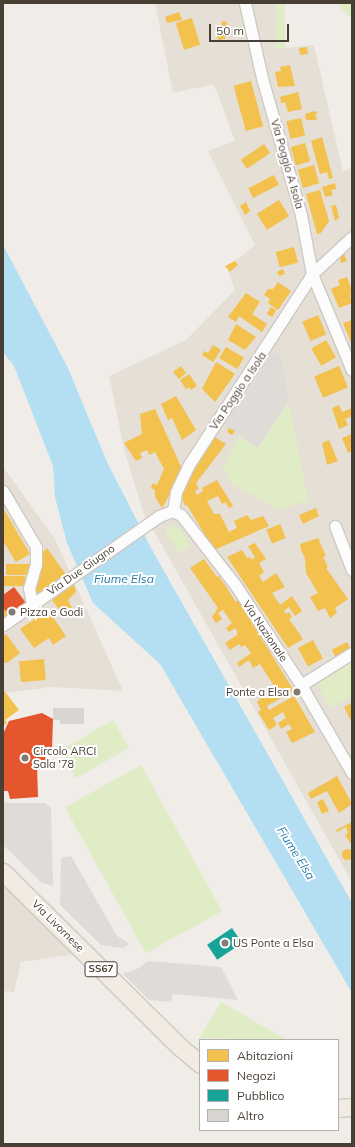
<!DOCTYPE html>
<style>
body{margin:0}
#map{position:relative;width:355px;height:1147px;overflow:hidden;background:#f0ede8;font-family:Mulish,sans-serif}
div>[style]{position:absolute}
.residential>*{inset:0;background:#e5dfd5}
.green>*{inset:0;background:#e0ecc5;transform-origin:0 0}
.parking>*{inset:0;background:#dfdcd8}
.water>*{inset:0;background:#b4def2}
.homes>*{inset:0;background:#f2c14e;transform-origin:0 0}
.round{border-radius:50%}
.shops>*{inset:0;background:#e4572e}
.public>*{inset:0;background:#17a398;transform-origin:0 0}
.building>*{inset:0;background:#d8d4cf}
.roads{filter:drop-shadow(1px 0 #cdc9c4) drop-shadow(-1px 0 #cdc9c4) drop-shadow(0 1px #cdc9c4) drop-shadow(0 -1px #cdc9c4)}
.minor>*{height:11px;margin:-5.5px;padding:0 5.5px;transform-origin:5.5px;border-radius:5.5px;background:#fdfcfc}
.primary>*{height:17px;margin:-8.5px;padding:0 8.5px;transform-origin:8.5px;border-radius:8.5px;background:#f1ebe2}
.dots>*{width:11px;height:11px;translate:-50% -50%;box-sizing:border-box;border:2px solid #fff;border-radius:50%}
span{translate:-50% -50%;white-space:nowrap;text-align:center;line-height:1.15;-webkit-text-stroke:4px #fff;paint-order:stroke}
.shield-label span{padding:1px 3px;background:#fff;border:1px solid;border-radius:3px;-webkit-text-stroke-width:0}
.shield-label{font-size:10px;color:#473e34;font-weight:700}
.street-label{font-size:11px;color:#473e34}
.poi-label{font-size:11px;color:#473e34}
.left{translate:0 -50%;text-align:left}
.right{translate:-100% -50%;text-align:right}
.water-label{font-size:12px;color:#227aaa;font-style:italic}
.frame{position:absolute;inset:0;border:4px solid #473e34;pointer-events:none}
.legend{position:absolute;left:199px;top:1039px;width:140px;height:92px;box-sizing:border-box;background:#fff;border:1px solid #b5b2ae;margin:0;padding:5px 7px;list-style:none;font-size:12px;color:#473e34}
.legend li{display:flex;align-items:center;gap:8px;height:20px}
.legend b{width:20px;border:1px solid #b5b2ae}
.scale{position:absolute;left:209px;top:24px;width:80px;height:18px;box-sizing:border-box;border:2px solid #473e34;border-top:0;padding-left:5px;font-size:12px;line-height:14px;white-space:nowrap;color:#473e34;-webkit-text-stroke:3px #fff;paint-order:stroke}
</style>
<div id="map">
<div class="residential">
<i style="clip-path:polygon(155px 3px,276px 3px,286px 48px,314px 45px,343px 172px,352px 167px,352px 882px,143px 512px,124px 449px,109px 376px,186px 340px,235px 290px,227px 267px,255px 245px,208px 151px,235px 141px,214px 84px,173px 93px)"></i>
<i style="clip-path:polygon(3px 467px,55px 539px,123px 691px,53px 687px,3px 693px)"></i>
<i style="clip-path:polygon(3px 860px,97px 951px,21px 962px,14px 992px,3px 991px)"></i>
</div>
<div class="green">
<i style="left:276px;top:3px;width:9px;height:46px"></i>
<i style="clip-path:polygon(337px 3px,352px 3px,352px 17px,347px 15px)"></i>
<i style="clip-path:polygon(289px 402px,308px 500px,279px 510px,232px 484px,223px 466px,239px 437px,258px 448px)"></i>
<i style="clip-path:polygon(167px 525px,179px 527px,191px 545px,179px 553px,166px 534px)"></i>
<i style="clip-path:polygon(352px 661px,352px 696px,330px 708px,316px 682px)"></i>
<i style="left:113px;top:720px;width:32px;height:61px;rotate:60deg"></i>
<i style="left:141px;top:765px;width:167px;height:87px;rotate:61deg"></i>
<i style="clip-path:polygon(221px 1002px,287px 1040px,199px 1038px)"></i>
</div>
<div class="parking">
<i style="clip-path:polygon(270px 352px,276px 353px,281px 357px,289px 400px,258px 447px,223px 423px)"></i>
<i style="clip-path:polygon(3px 801px,6px 803px,45px 803px,51px 808px,53px 886px,42px 883px,3px 845px)"></i>
<i style="clip-path:polygon(71px 856px,117px 936px,130px 944px,123px 948px,101px 945px,60px 905px,61px 858px)"></i>
<i style="clip-path:polygon(148px 961px,221px 967px,238px 1000px,173px 994px,171px 1002px,149px 1000px,123px 974px,139px 968px)"></i>
</div>
<div class="water">
<i style="clip-path:polygon(3px 245px,68px 368px,107px 462px,151px 548px,352px 903px,352px 993px,160px 664px,93px 603px,67px 543px,55px 497px,53px 466px,14px 366px,3px 352px)"></i>
</div>
<div class="homes">
<i style="clip-path:polygon(179px 12px,182px 20px,167px 23px,165px 17px)"></i>
<i style="left:192px;top:18px;width:28px;height:17px;rotate:73deg"></i>
<i style="clip-path:polygon(222px 21px,227px 22px,225px 39px,222px 39px,221px 42px,217px 38px,218px 27px,221px 27px)"></i>
<i style="left:307px;top:47px;width:7px;height:8px;rotate:82deg"></i>
<i style="clip-path:polygon(290px 65px,295px 86px,278px 87px,275px 72px,281px 71px,280px 67px)"></i>
<i style="left:251px;top:81px;width:47px;height:18px;rotate:75deg"></i>
<i style="clip-path:polygon(298px 92px,302px 109px,288px 112px,285px 102px,281px 103px,280px 97px)"></i>
<i style="clip-path:polygon(315px 111px,318px 113px,315px 114px,317px 120px,306px 120px,305px 114px)"></i>
<i style="left:301px;top:118px;width:18px;height:15px;rotate:77deg"></i>
<i style="clip-path:polygon(322px 137px,333px 178px,329px 179px,327px 172px,320px 174px,311px 141px)"></i>
<i style="left:305px;top:143px;width:19px;height:15px;rotate:74deg"></i>
<i style="left:264px;top:144px;width:11px;height:28px;rotate:56deg"></i>
<i style="left:314px;top:165px;width:19px;height:17px;rotate:74deg"></i>
<i style="left:274px;top:175px;width:11px;height:29px;rotate:63deg"></i>
<i style="clip-path:polygon(335px 183px,336px 189px,331px 190px,333px 195px,325px 197px,322px 187px)"></i>
<i style="clip-path:polygon(320px 190px,329px 221px,321px 233px,317px 234px,306px 194px)"></i>
<i style="left:279px;top:200px;width:19px;height:26px;rotate:58deg"></i>
<i style="clip-path:polygon(246px 202px,250px 211px,245px 215px,240px 206px)"></i>
<i style="clip-path:polygon(336px 205px,339px 218px,335px 221px,331px 206px)"></i>
<i style="left:294px;top:247px;width:16px;height:19px;rotate:75deg"></i>
<i style="clip-path:polygon(344px 254px,347px 261px,341px 263px,340px 257px)"></i>
<i style="clip-path:polygon(235px 261px,238px 265px,230px 272px,225px 266px)"></i>
<i style="clip-path:polygon(283px 269px,285px 274px,279px 276px,277px 272px)"></i>
<i style="clip-path:polygon(347px 277px,352px 291px,350px 296px,352px 303px,339px 308px,331px 289px,340px 285px,338px 280px)"></i>
<i style="clip-path:polygon(278px 282px,291px 291px,278px 310px,268px 303px,270px 299px,264px 295px,268px 289px,273px 289px)"></i>
<i style="clip-path:polygon(246px 293px,260px 302px,252px 314px,267px 324px,262px 332px,239px 316px,236px 322px,228px 317px)"></i>
<i style="left:271px;top:307px;width:6px;height:8px;rotate:31deg"></i>
<i style="left:318px;top:315px;width:21px;height:17px;rotate:67deg"></i>
<i style="clip-path:polygon(352px 320px,352px 345px,343px 323px)"></i>
<i style="clip-path:polygon(236px 324px,256px 337px,245px 350px,228px 340px)"></i>
<i style="left:326px;top:340px;width:20px;height:17px;rotate:60deg"></i>
<i style="clip-path:polygon(213px 345px,221px 350px,213px 362px,202px 355px,204px 351px,208px 353px)"></i>
<i style="left:226px;top:347px;width:21px;height:13px;rotate:31deg"></i>
<i style="clip-path:polygon(216px 362px,235px 374px,215px 402px,202px 389px)"></i>
<i style="clip-path:polygon(181px 366px,186px 373px,179px 379px,173px 372px)"></i>
<i style="left:339px;top:366px;width:23px;height:27px;rotate:67deg"></i>
<i style="clip-path:polygon(189px 374px,197px 386px,191px 390px,189px 387px,186px 389px,180px 380px)"></i>
<i style="clip-path:polygon(176px 396px,196px 430px,182px 440px,172px 418px,168px 420px,161px 404px)"></i>
<i style="clip-path:polygon(339px 405px,342px 412px,352px 408px,352px 416px,345px 419px,348px 425px,339px 429px,332px 408px)"></i>
<i style="clip-path:polygon(155px 409px,183px 471px,162px 508px,155px 497px,155px 490px,151px 488px,153px 483px,157px 485px,164px 469px,155px 452px,149px 455px,147px 450px,140px 453px,142px 458px,136px 461px,124px 443px,142px 434px,140px 414px)"></i>
<i style="clip-path:polygon(229px 428px,235px 431px,232px 435px,227px 432px)"></i>
<i style="clip-path:polygon(352px 434px,352px 451px,348px 453px,342px 438px)"></i>
<i style="clip-path:polygon(213px 436px,226px 444px,196px 483px,199px 489px,195px 491px,197px 495px,203px 491px,202px 488px,217px 480px,233px 506px,229px 508px,225px 502px,222px 504px,218px 496px,207px 501px,214px 514px,220px 514px,229px 532px,237px 528px,234px 521px,247px 515px,251px 520px,263px 516px,269px 526px,214px 550px,187px 505px,185px 506px,179px 491px)"></i>
<i style="clip-path:polygon(329px 440px,338px 461px,327px 465px,322px 443px)"></i>
<i style="clip-path:polygon(3px 508px,30px 554px,16px 562px,3px 541px)"></i>
<i style="clip-path:polygon(316px 508px,319px 516px,303px 524px,299px 515px)"></i>
<i style="left:280px;top:524px;width:15px;height:15px;rotate:67deg"></i>
<i style="clip-path:polygon(318px 538px,326px 556px,323px 557px,328px 567px,326px 568px,348px 599px,335px 608px,337px 613px,330px 618px,325px 608px,318px 611px,310px 597px,318px 593px,306px 573px,305px 558px,301px 550px,300px 544px)"></i>
<i style="clip-path:polygon(255px 543px,266px 559px,259px 563px,264px 572px,259px 576px,263px 582px,276px 573px,285px 587px,272px 593px,280px 605px,292px 596px,302px 611px,295px 616px,289px 607px,284px 611px,286px 614px,289px 612px,292px 617px,289px 619px,303px 639px,288px 648px,227px 557px,242px 550px,247px 558px,250px 557px,252px 560px,255px 557px,248px 546px)"></i>
<i style="clip-path:polygon(47px 548px,67px 576px,35px 595px,31px 587px,36px 576px,40px 572px,38px 568px,41px 554px)"></i>
<i style="clip-path:polygon(204px 559px,217px 577px,219px 576px,236px 602px,238px 600px,294px 691px,267px 706px,269px 710px,294px 696px,315px 732px,292px 743px,286px 732px,292px 729px,289px 724px,281px 729px,278px 723px,286px 718px,283px 712px,273px 718px,277px 725px,269px 730px,258px 712px,261px 710px,257px 702px,274px 686px,260px 664px,253px 668px,249px 660px,239px 667px,237px 663px,251px 653px,245px 645px,241px 647px,239px 644px,230px 650px,225px 643px,237px 635px,237px 631px,235px 628px,229px 632px,226px 628px,232px 623px,223px 610px,218px 613px,222px 619px,216px 623px,212px 617px,218px 608px,190px 568px)"></i>
<i style="left:6px;top:564px;width:26px;height:11px"></i>
<i style="left:4px;top:576px;width:21px;height:10px"></i>
<i style="clip-path:polygon(73px 582px,76px 592px,68px 600px,73px 610px,61px 612px,51px 599px)"></i>
<i style="clip-path:polygon(3px 608px,9px 615px,3px 619px)"></i>
<i style="clip-path:polygon(48px 610px,66px 636px,53px 645px,49px 638px,34px 648px,20px 629px)"></i>
<i style="clip-path:polygon(6px 634px,20px 653px,7px 663px,3px 662px,3px 636px)"></i>
<i style="left:313px;top:640px;width:21px;height:17px;rotate:62deg"></i>
<i style="left:347px;top:642px;width:9px;height:17px;rotate:63deg"></i>
<i style="left:44px;top:659px;width:21px;height:25px;rotate:85deg"></i>
<i style="clip-path:polygon(3px 689px,19px 710px,5px 720px,7px 723px,3px 726px)"></i>
<i style="clip-path:polygon(352px 703px,352px 723px,344px 707px)"></i>
<i style="clip-path:polygon(337px 776px,352px 804px,339px 813px,327px 791px,311px 799px,308px 793px)"></i>
<i style="clip-path:polygon(323px 799px,329px 811px,322px 814px,317px 802px)"></i>
<i style="clip-path:polygon(352px 822px,352px 845px,345px 835px,348px 833px,346px 827px,337px 832px,336px 830px)"></i>
<i class="round" style="left:341.5px;top:848.5px;width:11px;height:11px"></i>
</div>
<div class="shops">
<i style="clip-path:polygon(14px 587px,26px 603px,9px 615px,3px 608px,3px 595px)"></i>
<i style="clip-path:polygon(42px 713px,53px 719px,52px 750px,46px 751px,46px 765px,37px 765px,38px 797px,10px 799px,8px 791px,3px 791px,3px 734px,9px 721px)"></i>
</div>
<div class="public">
<i style="left:232px;top:928px;width:18px;height:30px;rotate:56deg"></i>
</div>
<div class="building">
<i style="clip-path:polygon(53px 708px,84px 708px,84px 724px,60px 724px,60px 720px,53px 720px)"></i>
</div>
<div class="roads">
<div class="minor">
<i style="left:245px;top:3px;width:77px;rotate:77.2deg"></i>
<i style="left:262px;top:78px;width:142px;rotate:74.1deg"></i>
<i style="left:301px;top:215px;width:60px;rotate:79.4deg"></i>
<i style="left:312px;top:274px;width:104px;rotate:67.4deg"></i>
<i style="left:3px;top:491px;width:65px;rotate:59.5deg"></i>
<i style="left:36px;top:547px;width:17px;rotate:90deg"></i>
<i style="left:36px;top:564px;width:25px;rotate:106deg"></i>
<i style="left:29px;top:588px;width:16px;rotate:79deg"></i>
<i style="left:173px;top:511px;width:19px;rotate:-81deg"></i>
<i style="left:176px;top:492px;width:29px;rotate:-65deg"></i>
<i style="left:188px;top:466px;width:229px;rotate:-57.1deg"></i>
<i style="left:312px;top:274px;width:54px;rotate:-42.8deg"></i>
<i style="left:335px;top:526px;width:47px;rotate:68.9deg"></i>
<i style="left:3px;top:625px;width:190px;rotate:-34.9deg"></i>
<i style="left:159px;top:516px;width:15px;rotate:-20deg"></i>
<i style="left:173px;top:511px;width:9px;rotate:27deg"></i>
<i style="left:181px;top:515px;width:90px;rotate:52.2deg"></i>
<i style="left:236px;top:586px;width:118px;rotate:56.7deg"></i>
<i style="left:301px;top:685px;width:102px;rotate:59.9deg"></i>
<i style="left:301px;top:685px;width:60px;rotate:-32.1deg"></i>
</div>
<div class="primary">
<i style="left:3px;top:872px;width:249px;rotate:44.7deg"></i>
<i style="left:180px;top:1047px;width:26px;rotate:40deg"></i>
<i style="left:338px;top:1108px;width:14px;rotate:-4deg"></i>
</div>
</div>
<div class="dots">
<i style="left:12px;top:612px;background:#827b73"></i>
<i style="left:297px;top:692px;background:#827b73"></i>
<i style="left:25px;top:758px;background:#827b73"></i>
<i style="left:225px;top:943px;background:#827b73"></i>
</div>
<div class="shield-label">
<span style="left:101px;top:969px">SS67</span>
</div>
<div class="street-label">
<span style="left:287px;top:164px;rotate:74deg">Via Poggio A Isola</span>
<span style="left:238px;top:391px;rotate:-56deg">Via Poggio a Isola</span>
<span style="left:81px;top:570px;rotate:-35deg">Via Due Giugno</span>
<span style="left:265px;top:631px;rotate:56deg">Via Nazionale</span>
<span style="left:58px;top:926px;rotate:45deg">Via Livornese</span>
</div>
<div class="poi-label">
<span class="left" style="left:20px;top:612px">Pizza e Godi</span>
<span class="right" style="left:289px;top:692px">Ponte a Elsa</span>
<span class="left" style="left:33px;top:758px">Circolo ARCI<br>Sala '78</span>
<span class="left" style="left:233px;top:943px">US Ponte a Elsa</span>
</div>
<div class="water-label">
<span style="left:124px;top:579px">Fiume Elsa</span>
<span style="left:296px;top:853px;rotate:58deg">Fiume Elsa</span>
</div>
<div class="frame"></div>
<ul class="legend">
<li><b style="height:11px;background:#f2c14e"></b>Abitazioni</li>
<li><b style="height:11px;background:#e4572e"></b>Negozi</li>
<li><b style="height:11px;background:#17a398"></b>Pubblico</li>
<li><b style="height:11px;background:#d8d4cf"></b>Altro</li>
</ul>
<div class="scale">50 m</div>
</div>
